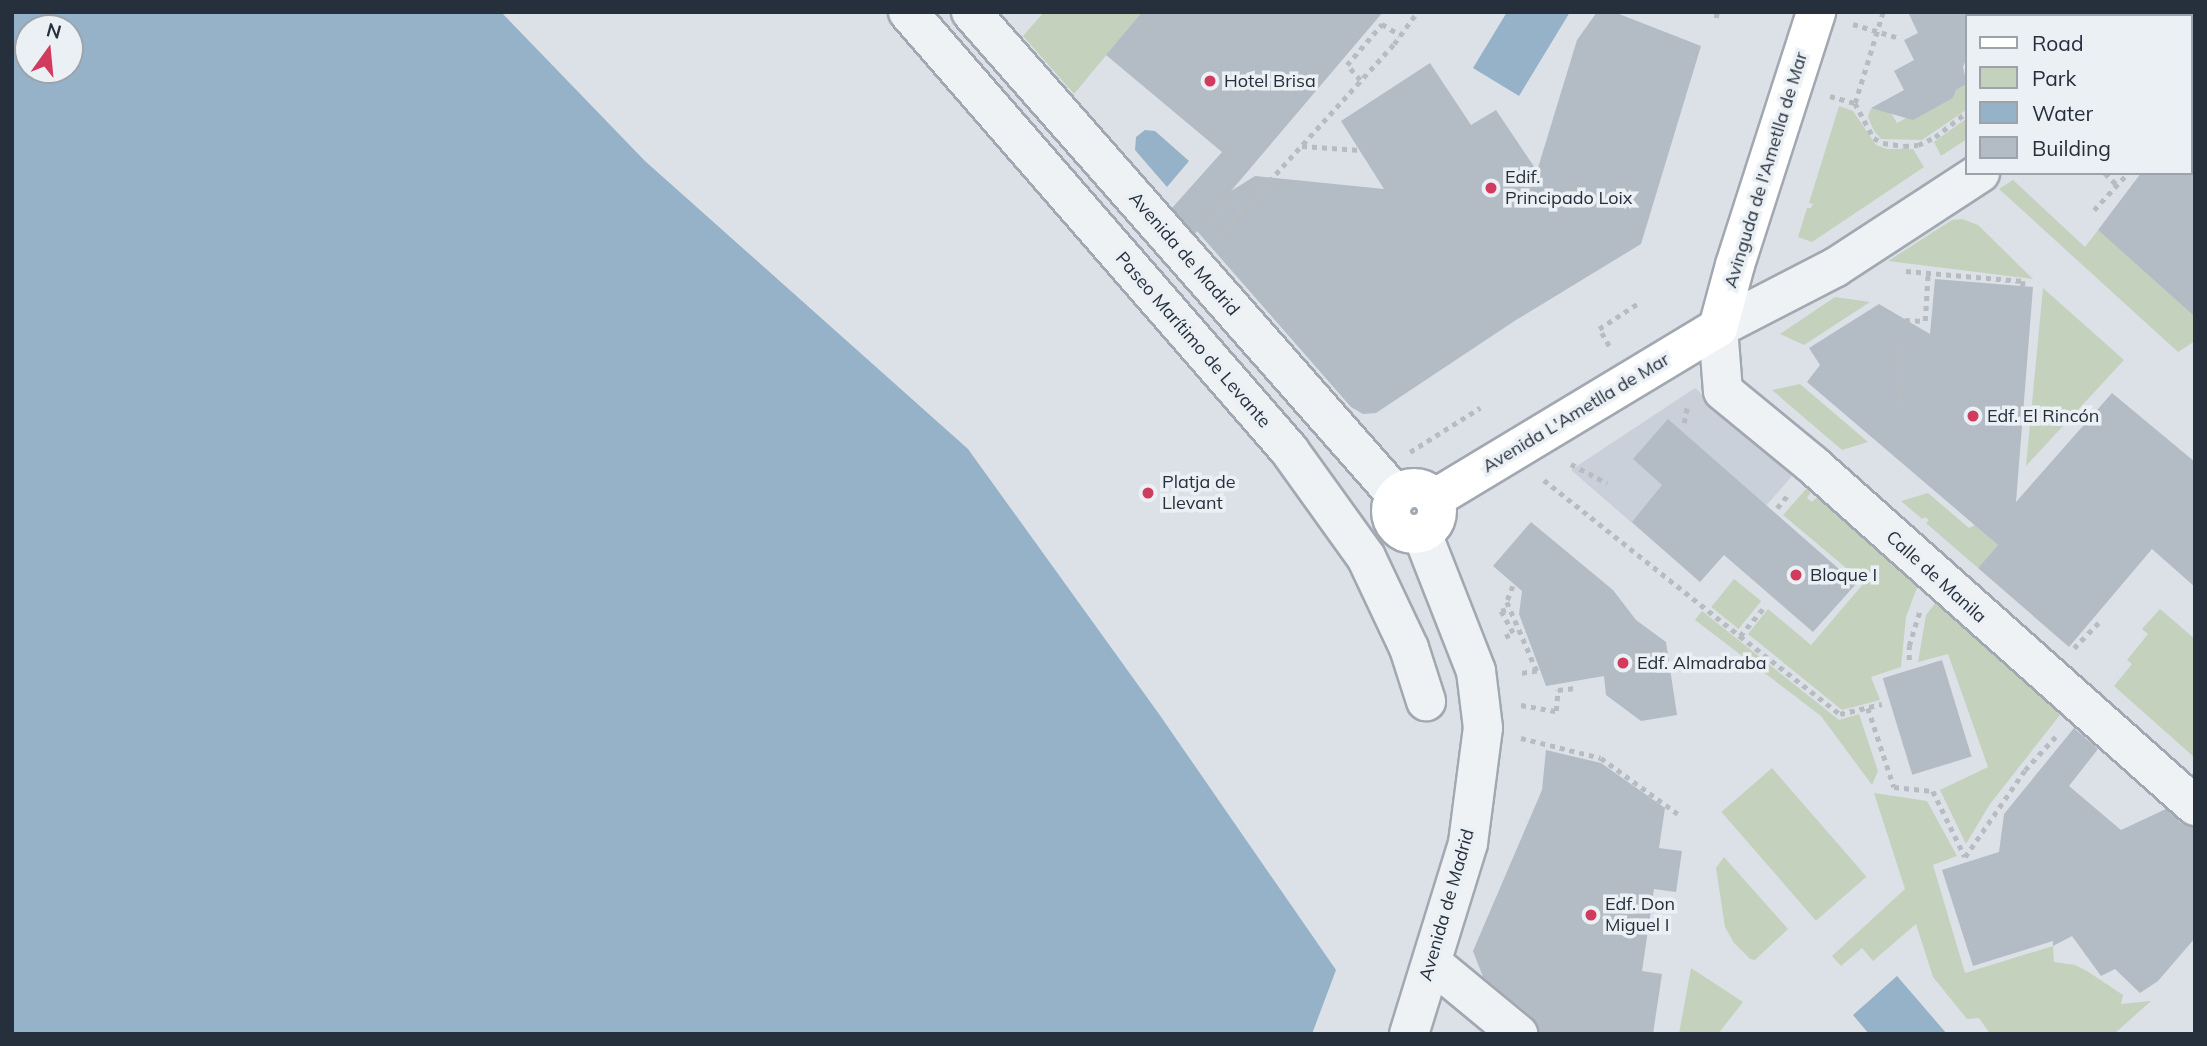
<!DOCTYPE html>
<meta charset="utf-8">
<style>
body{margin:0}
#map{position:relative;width:2207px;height:1046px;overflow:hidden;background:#dce1e7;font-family:Mulish,sans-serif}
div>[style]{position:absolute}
.built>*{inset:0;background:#cad0d9}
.green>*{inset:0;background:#c4d1bd;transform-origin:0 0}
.water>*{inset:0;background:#96b2c8}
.building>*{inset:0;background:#b3bbc4;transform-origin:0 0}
.path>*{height:4.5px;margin-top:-2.25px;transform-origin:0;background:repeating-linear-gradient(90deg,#b7bcc1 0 5px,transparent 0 10px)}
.roads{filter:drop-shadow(2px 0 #a2a8b1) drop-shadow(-2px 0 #a2a8b1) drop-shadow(0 2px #a2a8b1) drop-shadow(0 -2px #a2a8b1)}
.street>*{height:38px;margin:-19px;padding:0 19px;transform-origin:19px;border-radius:19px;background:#eff2f5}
.secondary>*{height:38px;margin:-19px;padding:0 19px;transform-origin:19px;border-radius:19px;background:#fff}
.secondary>.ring{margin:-19px;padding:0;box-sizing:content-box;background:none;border:38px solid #fff;border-radius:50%}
.dots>*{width:19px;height:19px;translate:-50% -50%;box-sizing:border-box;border:4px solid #ebf0f5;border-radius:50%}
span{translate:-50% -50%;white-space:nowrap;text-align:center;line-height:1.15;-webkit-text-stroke:7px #ebf0f5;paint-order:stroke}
.poi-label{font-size:18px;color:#26303d}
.left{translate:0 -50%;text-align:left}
.street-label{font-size:18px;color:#26303d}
.frame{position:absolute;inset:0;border:14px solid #26303d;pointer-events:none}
.legend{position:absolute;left:1965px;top:14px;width:228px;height:161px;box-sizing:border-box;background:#ebf0f5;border:2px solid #9ca3ab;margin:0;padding:9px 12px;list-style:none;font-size:21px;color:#26303d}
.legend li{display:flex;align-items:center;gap:14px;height:35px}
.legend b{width:35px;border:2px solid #9ca3ab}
.north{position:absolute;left:14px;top:14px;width:70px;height:70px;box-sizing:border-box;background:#ebf0f5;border:2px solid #9ca3ab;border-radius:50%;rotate:15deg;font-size:19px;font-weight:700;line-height:28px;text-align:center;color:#26303d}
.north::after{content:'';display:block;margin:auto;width:24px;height:32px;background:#d13c5e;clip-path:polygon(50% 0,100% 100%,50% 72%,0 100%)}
</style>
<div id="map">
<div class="built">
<i style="clip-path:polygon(1695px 388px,1792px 476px,1700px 582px,1571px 470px)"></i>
</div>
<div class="green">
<i style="clip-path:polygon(1044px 12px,1142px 12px,1074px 94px,1023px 36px)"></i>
<i style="clip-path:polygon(1967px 84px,1966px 110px,1922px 140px,1881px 139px,1874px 131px,1868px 117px,1870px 110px,1884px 101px,1897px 123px,1906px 118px,1913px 119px,1953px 98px,1956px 90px)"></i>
<i style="clip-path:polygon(1839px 106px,1853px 111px,1876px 145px,1887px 149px,1913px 149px,1924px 167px,1812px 242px,1798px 237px,1807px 208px,1811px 208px,1813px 204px,1809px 203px)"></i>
<i style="clip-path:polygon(1967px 118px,1967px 139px,1941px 156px,1934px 142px)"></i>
<i style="clip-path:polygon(2013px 180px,2085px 247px,2098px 230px,2195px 317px,2195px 341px,2178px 352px,1999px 189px)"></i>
<i style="clip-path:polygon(1962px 219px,1978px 225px,2033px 279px,1888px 261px,1952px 220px)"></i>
<i style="clip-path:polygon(2043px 288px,2124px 360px,2026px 466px)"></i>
<i style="clip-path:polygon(1835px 297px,1870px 302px,1804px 345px,1780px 334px)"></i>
<i style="clip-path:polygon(1800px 384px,1868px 442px,1842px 450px,1772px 390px)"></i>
<i style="clip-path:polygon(1807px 488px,1811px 492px,1807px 498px,1812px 502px,1817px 497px,1918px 585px,1906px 617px,1901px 667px,1871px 677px,1880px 700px,1842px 710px,1748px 634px,1768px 609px,1811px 645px,1864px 583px,1783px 515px)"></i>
<i style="clip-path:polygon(1928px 493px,1969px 528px,1975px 525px,1998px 545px,1978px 568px,1926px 523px,1929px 520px,1925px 517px,1922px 519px,1901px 501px)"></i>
<i style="left:1734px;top:579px;width:35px;height:36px;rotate:39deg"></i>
<i style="clip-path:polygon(1937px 601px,2063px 711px,1990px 804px,1966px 844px,1940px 790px,1988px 767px,1948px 654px,1918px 662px,1926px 615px)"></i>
<i style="clip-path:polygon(2160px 609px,2195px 639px,2195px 758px,2114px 686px,2132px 664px,2127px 660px,2148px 634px,2142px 629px)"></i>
<i style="clip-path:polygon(1702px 611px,1839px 720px,1859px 714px,1878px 771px,1872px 785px,1821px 716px,1695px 620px)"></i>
<i style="left:1772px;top:768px;width:144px;height:67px;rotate:49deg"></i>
<i style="clip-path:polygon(1874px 793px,1927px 801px,1957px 856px,1933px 865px,1965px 973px,2053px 946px,2054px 962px,2075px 965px,2087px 971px,2123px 995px,2121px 1004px,2151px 1001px,2114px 1034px,1990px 1034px,1979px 1018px,1967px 1019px,1933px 977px,1916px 924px,1873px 961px,1862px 948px,1841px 966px,1832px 956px,1905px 889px)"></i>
<i style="clip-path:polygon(1724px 857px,1788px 929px,1755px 960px,1750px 959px,1734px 943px,1725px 927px,1716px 868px)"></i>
<i style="clip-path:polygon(1691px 968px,1743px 1002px,1718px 1034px,1679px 1034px)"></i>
</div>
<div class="water">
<i style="clip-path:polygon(evenodd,12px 12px,501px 12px,645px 161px,968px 449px,1159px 714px,1336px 970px,1312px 1034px,12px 1034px,12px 12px,28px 28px,70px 28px,70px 70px,28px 70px,28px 28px)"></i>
<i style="clip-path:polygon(1507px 12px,1570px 12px,1519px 96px,1473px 68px)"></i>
<i style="clip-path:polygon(1145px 130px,1155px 131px,1189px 161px,1167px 187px,1135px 150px,1136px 137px)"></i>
<i style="clip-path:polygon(1897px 976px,1947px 1034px,1869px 1034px,1853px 1015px)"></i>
</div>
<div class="building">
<i style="clip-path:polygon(1142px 12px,1383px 12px,1231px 191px,1255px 176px,1384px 189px,1341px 121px,1430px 63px,1471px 125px,1496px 110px,1537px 171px,1577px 40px,1597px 12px,1614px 12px,1701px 46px,1641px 244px,1516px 320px,1376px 413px,1363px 414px,1351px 407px,1197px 231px,1195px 234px,1172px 208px,1222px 152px,1106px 55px)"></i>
<i style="clip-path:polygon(1908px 12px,1967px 12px,1967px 57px,1963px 67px,1967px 84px,1956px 90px,1953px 98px,1913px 120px,1871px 108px,1904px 90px,1894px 71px,1914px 60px,1904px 40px,1918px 33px)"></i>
<i style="clip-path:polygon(2141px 173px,2195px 173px,2195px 317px,2098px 230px)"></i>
<i style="clip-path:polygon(1935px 279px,2033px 287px,2016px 502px,2112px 393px,2195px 462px,2195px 587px,2152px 549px,2069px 647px,1978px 568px,1998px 545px,1807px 382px,1820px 365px,1809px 348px,1879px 304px,1930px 334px)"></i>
<i style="clip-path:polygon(1668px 419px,1856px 584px,1813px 632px,1724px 555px,1700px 582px,1632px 522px,1662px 485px,1633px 459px)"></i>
<i style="clip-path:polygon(1531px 522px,1613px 590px,1636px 620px,1666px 642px,1677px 715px,1641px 721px,1606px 695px,1604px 676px,1546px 686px,1519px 614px,1522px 591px,1493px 566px)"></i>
<i style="left:1942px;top:660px;width:101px;height:62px;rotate:73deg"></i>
<i style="clip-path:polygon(2074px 728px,2098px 749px,2069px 786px,2121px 830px,2166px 809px,2181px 823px,2195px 827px,2195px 938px,2158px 981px,2140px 993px,2115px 969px,2101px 976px,2072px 936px,2053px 946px,2053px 941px,1973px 966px,1942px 870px,1999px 852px,2004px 814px)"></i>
<i style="clip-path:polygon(1546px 750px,1601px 763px,1665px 808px,1659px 848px,1682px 851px,1676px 892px,1654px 889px,1642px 971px,1662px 974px,1653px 1034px,1539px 1034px,1532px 1017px,1483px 977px,1473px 951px,1542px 790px)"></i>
</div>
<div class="path">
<i style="left:1989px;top:12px;width:4px;rotate:90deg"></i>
<i style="left:1716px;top:18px;width:6px;rotate:-81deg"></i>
<i style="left:1853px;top:24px;width:48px;rotate:16.9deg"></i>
<i style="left:2191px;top:72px;width:6px;rotate:51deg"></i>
<i style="left:1360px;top:80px;width:20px;rotate:-131deg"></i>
<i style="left:1347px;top:65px;width:54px;rotate:-49.5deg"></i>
<i style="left:1382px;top:24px;width:21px;rotate:31deg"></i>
<i style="left:1830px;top:96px;width:26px;rotate:16deg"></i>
<i style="left:1855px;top:103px;width:95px;rotate:-72.9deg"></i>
<i style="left:1855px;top:103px;width:40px;rotate:62deg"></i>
<i style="left:1874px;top:138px;width:10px;rotate:29deg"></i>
<i style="left:1883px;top:143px;width:21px;rotate:8deg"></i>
<i style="left:1904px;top:146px;width:14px;rotate:-4deg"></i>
<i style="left:1918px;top:145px;width:19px;rotate:-25deg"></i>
<i style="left:1935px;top:137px;width:41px;rotate:-38deg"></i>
<i style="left:2191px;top:105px;width:7px;rotate:-56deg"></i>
<i style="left:1302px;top:146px;width:58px;rotate:3.9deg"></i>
<i style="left:2105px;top:173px;width:17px;rotate:45deg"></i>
<i style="left:2094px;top:210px;width:50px;rotate:-47.4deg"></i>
<i style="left:1242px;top:211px;width:226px;rotate:-47.7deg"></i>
<i style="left:1394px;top:44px;width:39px;rotate:-54deg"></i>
<i style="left:1208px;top:223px;width:32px;rotate:-49deg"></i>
<i style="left:1229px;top:199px;width:18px;rotate:43deg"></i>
<i style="left:1242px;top:211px;width:33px;rotate:133deg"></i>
<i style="left:1906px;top:271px;width:117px;rotate:4.9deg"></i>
<i style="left:2023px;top:281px;width:5px;rotate:90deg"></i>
<i style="left:1609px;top:346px;width:20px;rotate:-120deg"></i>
<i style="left:1599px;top:329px;width:49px;rotate:-33.4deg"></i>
<i style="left:1899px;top:409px;width:89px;rotate:-86.1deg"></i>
<i style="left:1905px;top:320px;width:20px;rotate:3deg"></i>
<i style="left:1925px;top:321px;width:49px;rotate:-86.5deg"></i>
<i style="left:1684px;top:423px;width:16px;rotate:-79deg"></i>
<i style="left:1410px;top:452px;width:83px;rotate:-32.2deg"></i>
<i style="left:1571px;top:464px;width:41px;rotate:27.8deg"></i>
<i style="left:1544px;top:480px;width:251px;rotate:38.5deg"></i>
<i style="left:1740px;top:636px;width:40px;rotate:-50deg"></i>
<i style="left:1777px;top:508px;width:17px;rotate:-50deg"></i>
<i style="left:1513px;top:586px;width:17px;rotate:111deg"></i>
<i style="left:1507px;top:602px;width:75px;rotate:66.5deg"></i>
<i style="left:1537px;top:671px;width:20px;rotate:171deg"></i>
<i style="left:1740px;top:636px;width:127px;rotate:38deg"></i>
<i style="left:1840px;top:714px;width:43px;rotate:-13.4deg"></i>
<i style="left:1505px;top:637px;width:9px;rotate:-27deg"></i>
<i style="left:1513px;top:633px;width:25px;rotate:-119deg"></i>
<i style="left:1501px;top:611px;width:10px;rotate:-17deg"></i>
<i style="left:2074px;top:648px;width:40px;rotate:-46deg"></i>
<i style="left:1909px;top:660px;width:14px;rotate:-90deg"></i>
<i style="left:1909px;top:646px;width:37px;rotate:-73deg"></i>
<i style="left:1521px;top:705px;width:36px;rotate:10deg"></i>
<i style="left:1556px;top:711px;width:21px;rotate:-85deg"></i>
<i style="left:1558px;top:690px;width:17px;rotate:-7deg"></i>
<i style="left:1868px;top:708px;width:83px;rotate:71.8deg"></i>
<i style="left:1894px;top:787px;width:39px;rotate:6deg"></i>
<i style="left:1933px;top:791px;width:73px;rotate:64.1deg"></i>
<i style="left:1965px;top:857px;width:106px;rotate:-55.4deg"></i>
<i style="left:2025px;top:770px;width:49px;rotate:-47.5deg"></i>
<i style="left:1521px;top:738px;width:82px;rotate:14deg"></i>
<i style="left:1601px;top:758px;width:95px;rotate:36deg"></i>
</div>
<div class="roads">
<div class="street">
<i style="left:908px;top:12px;width:581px;rotate:48.98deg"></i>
<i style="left:1289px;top:450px;width:132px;rotate:54.3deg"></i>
<i style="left:1366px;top:557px;width:101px;rotate:64.7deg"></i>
<i style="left:1409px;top:648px;width:56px;rotate:72.2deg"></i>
<i style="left:971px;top:12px;width:645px;rotate:48.65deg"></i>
<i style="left:2191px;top:18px;width:4px;rotate:-27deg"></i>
<i style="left:1980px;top:173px;width:172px;rotate:146.9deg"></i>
<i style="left:1836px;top:267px;width:133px;rotate:152.7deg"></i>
<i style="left:1718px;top:328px;width:63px;rotate:85.5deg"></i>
<i style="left:1723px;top:391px;width:117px;rotate:39.4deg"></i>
<i style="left:1813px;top:465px;width:512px;rotate:41.75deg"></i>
<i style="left:1432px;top:963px;width:112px;rotate:39.5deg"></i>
<i style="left:1409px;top:1034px;width:200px;rotate:-72.8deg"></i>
<i style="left:1468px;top:843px;width:116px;rotate:-82.6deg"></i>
<i style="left:1483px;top:728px;width:57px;rotate:-97deg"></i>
<i style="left:1476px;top:671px;width:148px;rotate:-111.4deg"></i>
</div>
<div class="secondary">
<i class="ring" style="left:1391px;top:488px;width:8px;height:8px"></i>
<i style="left:1434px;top:499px;width:332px;rotate:-31.1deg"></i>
<i style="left:1718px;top:328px;width:65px;rotate:-74.9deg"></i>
<i style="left:1735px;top:265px;width:266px;rotate:-72.2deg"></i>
</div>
</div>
<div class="dots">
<i style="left:1210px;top:81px;background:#d13c5e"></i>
<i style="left:1491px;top:188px;background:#d13c5e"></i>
<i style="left:1973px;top:416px;background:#d13c5e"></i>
<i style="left:1148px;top:493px;background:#d13c5e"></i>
<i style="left:1796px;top:575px;background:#d13c5e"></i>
<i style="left:1623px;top:663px;background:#d13c5e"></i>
<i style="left:1591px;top:915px;background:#d13c5e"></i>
</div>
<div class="poi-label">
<span class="left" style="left:1224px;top:81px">Hotel Brisa</span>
<span class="left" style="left:1505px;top:188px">Edif.<br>Principado Loix</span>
<span class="left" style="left:1987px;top:416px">Edf. El Rincón</span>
<span class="left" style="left:1162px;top:493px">Platja de<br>Llevant</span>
<span class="left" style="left:1810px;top:575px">Bloque I</span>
<span class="left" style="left:1637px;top:663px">Edf. Almadraba</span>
<span class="left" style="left:1605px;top:915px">Edf. Don<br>Miguel I</span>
</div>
<div class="street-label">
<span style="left:1766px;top:170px;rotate:-73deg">Avinguda de l'Ametlla de Mar</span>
<span style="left:1184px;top:254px;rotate:49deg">Avenida de Madrid</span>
<span style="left:1193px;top:340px;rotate:49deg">Paseo Marítimo de Levante</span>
<span style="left:1576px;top:413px;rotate:-31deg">Avenida L'Ametlla de Mar</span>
<span style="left:1936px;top:577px;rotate:42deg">Calle de Manila</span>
<span style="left:1447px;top:905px;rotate:-74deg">Avenida de Madrid</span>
</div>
<div class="frame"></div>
<ul class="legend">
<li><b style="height:9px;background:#fff"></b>Road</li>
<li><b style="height:19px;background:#c4d1bd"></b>Park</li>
<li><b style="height:19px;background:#96b2c8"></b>Water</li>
<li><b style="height:19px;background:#b3bbc4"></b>Building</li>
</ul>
<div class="north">N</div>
</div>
